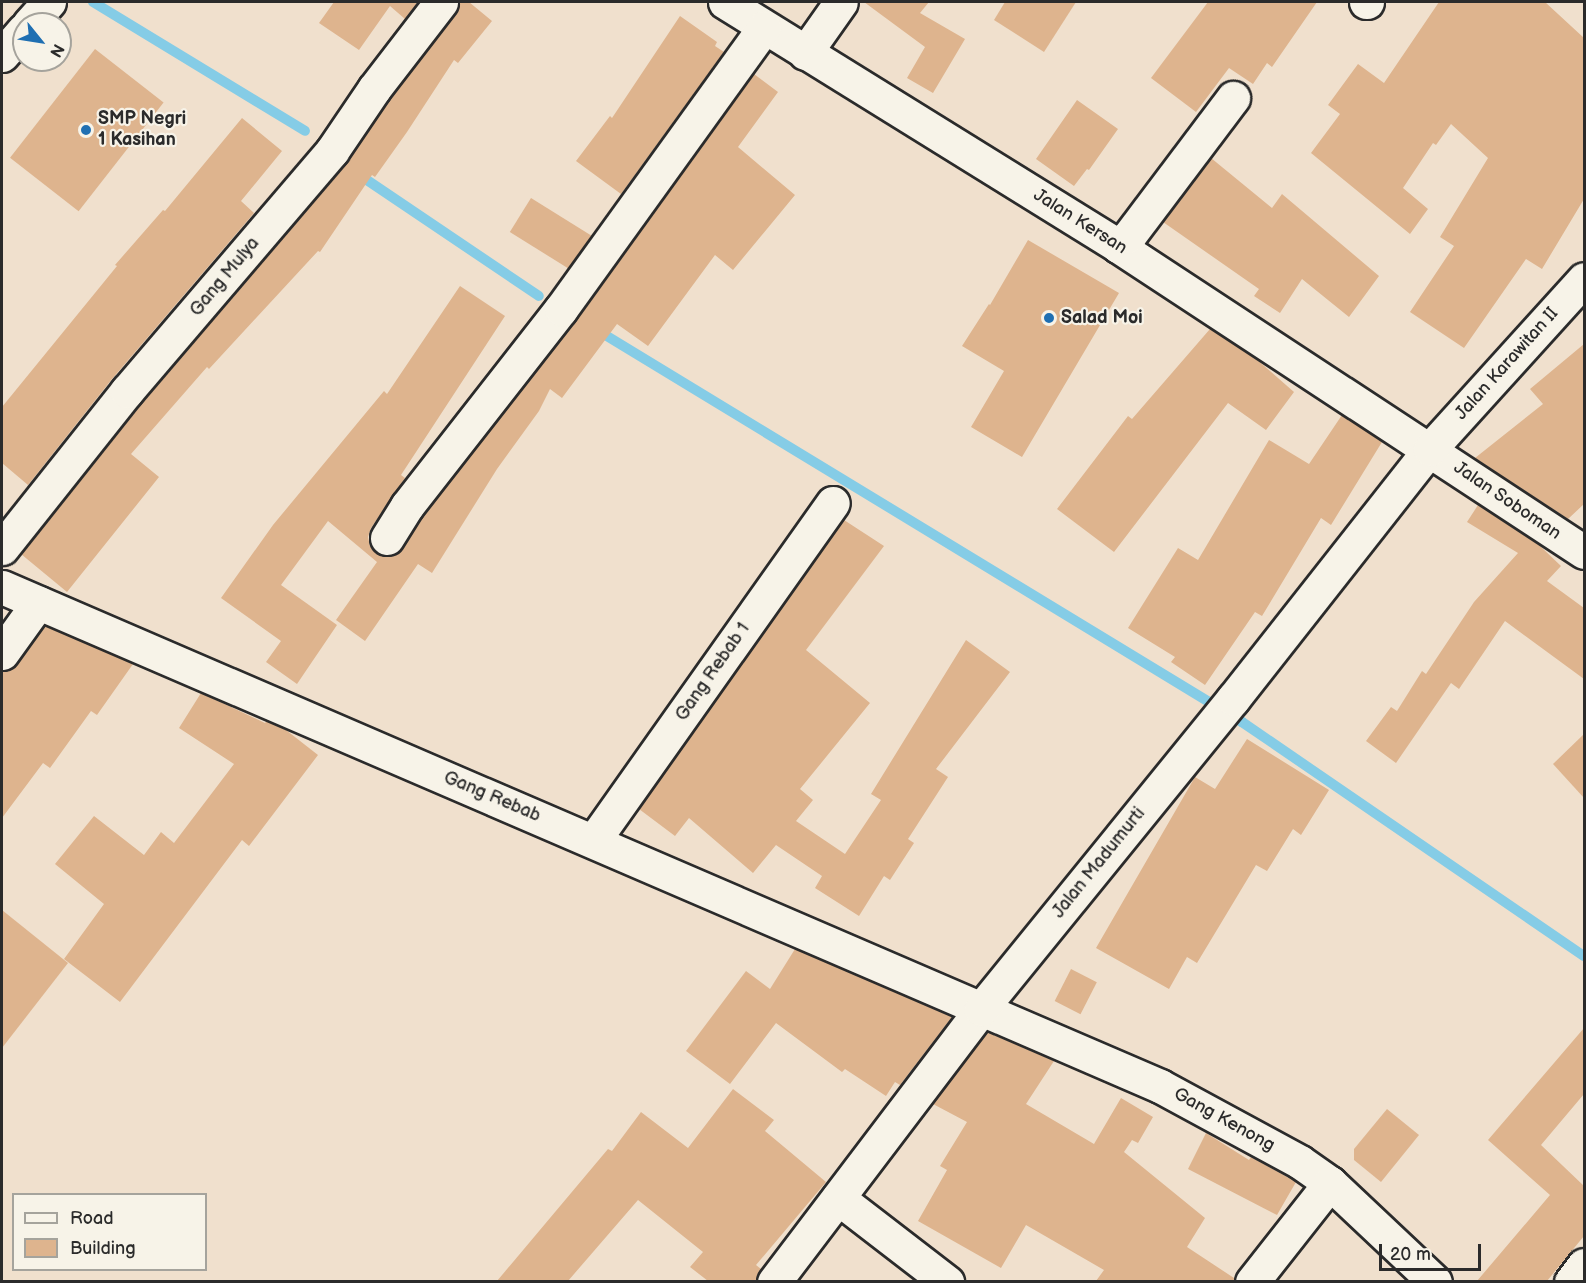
<!DOCTYPE html>
<style>
body{margin:0}
#map{position:relative;width:1586px;height:1283px;overflow:hidden;background:#f0e0cd;font-family:"Balsamiq Sans",sans-serif}
div>[style]{position:absolute}
.stream>*{height:10px;margin:-5px;padding:0 5px;transform-origin:5px;border-radius:5px;background:#85cce6}
.building>*{inset:0;background:#deb48e;transform-origin:0 0}
.roads{filter:drop-shadow(2px 0 #2b2b2b) drop-shadow(-2px 0 #2b2b2b) drop-shadow(0 2px #2b2b2b) drop-shadow(0 -2px #2b2b2b)}
.minor>*{height:33px;margin:-16.5px;padding:0 16.5px;transform-origin:16.5px;border-radius:16.5px;background:#f7f3e8}
.dots>*{width:16px;height:16px;translate:-50% -50%;box-sizing:border-box;border:3px solid #f7f3e8;border-radius:50%}
span{translate:-50% -50%;white-space:nowrap;text-align:center;line-height:1.15;-webkit-text-stroke:4.5px #f7f3e8;paint-order:stroke}
.poi-label{font-size:18px;color:#2b2b2b;font-weight:700}
.left{translate:0 -50%;text-align:left}
.street-label{font-size:18px;color:#2b2b2b}
.frame{position:absolute;inset:0;border:3px solid #2b2b2b;pointer-events:none}
.legend{position:absolute;left:12px;top:1193px;width:195px;height:78px;box-sizing:border-box;background:#f7f3e8;border:2px solid #a5a39c;margin:0;padding:8px 10px;list-style:none;font-size:18px;color:#2b2b2b}
.legend li{display:flex;align-items:center;gap:12px;height:30px}
.legend b{width:30px;border:2px solid #a5a39c}
.north{position:absolute;left:12px;top:12px;width:60px;height:60px;box-sizing:border-box;background:#f7f3e8;border:2px solid #a5a39c;border-radius:50%;rotate:120deg;font-size:16px;font-weight:700;line-height:24px;text-align:center;color:#2b2b2b}
.north::after{content:'';display:block;margin:auto;width:21px;height:27px;background:#1f6fb2;clip-path:polygon(50% 0,100% 100%,50% 72%,0 100%)}
.scale{position:absolute;left:1379px;top:1244px;width:102px;height:27px;box-sizing:border-box;border:3px solid #2b2b2b;border-top:0;padding-left:8px;font-size:18px;line-height:21px;white-space:nowrap;color:#2b2b2b;-webkit-text-stroke:4px #f7f3e8;paint-order:stroke}
</style>
<div id="map">
<div class="stream">
<i style="left:93px;top:2px;width:248px;rotate:31.3deg"></i>
<i style="left:358px;top:174px;width:218px;rotate:34deg"></i>
<i style="left:597px;top:330px;width:755px;rotate:31.29deg"></i>
<i style="left:1242px;top:722px;width:414px;rotate:34.4deg"></i>
</div>
<div class="building">
<i style="clip-path:polygon(334px 2px,418px 2px,405px 19px,390px 6px,359px 50px,319px 23px)"></i>
<i style="clip-path:polygon(459px 2px,469px 2px,492px 21px,458px 63px,454px 60px,407px 132px,375px 177px,372px 175px,320px 252px,318px 251px,209px 369px,207px 367px,131px 454px,159px 477px,67px 592px,21px 554px,141px 403px,346px 163px,387px 103px,456px 13px)"></i>
<i style="clip-path:polygon(864px 2px,929px 2px,920px 13px,965px 39px,933px 93px,907px 78px,925px 47px)"></i>
<i style="clip-path:polygon(1005px 2px,1076px 2px,1044px 52px,994px 20px)"></i>
<i style="clip-path:polygon(1208px 2px,1317px 2px,1272px 67px,1267px 63px,1253px 84px,1229px 68px,1196px 112px,1151px 78px)"></i>
<i style="clip-path:polygon(1439px 2px,1545px 2px,1584px 38px,1584px 199px,1542px 269px,1526px 259px,1464px 348px,1410px 312px,1454px 246px,1440px 237px,1488px 158px,1451px 124px,1436px 145px,1433px 143px,1403px 188px,1428px 209px,1410px 234px,1311px 153px,1340px 114px,1328px 105px,1358px 64px,1384px 83px)"></i>
<i style="clip-path:polygon(680px 16px,717px 42px,715px 46px,724px 52px,621px 194px,576px 161px,610px 116px,612px 118px)"></i>
<i style="left:95px;top:49px;width:87px;height:138px;rotate:38deg"></i>
<i style="clip-path:polygon(754px 74px,778px 92px,738px 147px,795px 195px,733px 270px,715px 255px,648px 346px,617px 324px,562px 398px,550px 389px,539px 411px,497px 469px,432px 573px,418px 564px,365px 641px,336px 620px,377px 562px,328px 521px,281px 585px,337px 625px,297px 684px,266px 662px,281px 641px,221px 598px,273px 525px,384px 391px,387px 394px,460px 286px,505px 316px,401px 475px,405px 478px,371px 528px,368px 537px,370px 546px,377px 554px,386px 557px,395px 555px,403px 548px,422px 517px,576px 321px)"></i>
<i style="clip-path:polygon(1077px 100px,1118px 129px,1089px 170px,1087px 169px,1074px 186px,1036px 159px)"></i>
<i style="clip-path:polygon(242px 118px,282px 151px,241px 201px,254px 213px,112px 379px,28px 485px,2px 463px,2px 407px,117px 266px,115px 265px,163px 210px,165px 211px)"></i>
<i style="clip-path:polygon(1211px 158px,1272px 208px,1282px 194px,1379px 276px,1349px 317px,1302px 279px,1280px 313px,1254px 296px,1259px 289px,1163px 222px)"></i>
<i style="left:531px;top:198px;width:71px;height:40px;rotate:32deg"></i>
<i style="clip-path:polygon(1028px 240px,1119px 293px,1022px 457px,971px 427px,1004px 371px,962px 346px,989px 304px,990px 305px)"></i>
<i style="clip-path:polygon(1210px 329px,1255px 358px,1294px 392px,1266px 430px,1228px 403px,1114px 552px,1057px 509px,1128px 416px,1132px 419px)"></i>
<i style="clip-path:polygon(1584px 344px,1584px 504px,1568px 519px,1475px 458px,1543px 404px,1530px 389px)"></i>
<i style="clip-path:polygon(1342px 415px,1382px 442px,1331px 525px,1321px 518px,1262px 616px,1255px 612px,1205px 685px,1171px 662px,1175px 657px,1128px 628px,1178px 548px,1198px 560px,1269px 440px,1309px 464px)"></i>
<i style="clip-path:polygon(1478px 505px,1539px 545px,1561px 566px,1547px 581px,1584px 608px,1584px 679px,1505px 621px,1459px 689px,1451px 683px,1396px 763px,1366px 741px,1391px 707px,1397px 711px,1422px 671px,1426px 674px,1474px 602px,1518px 553px,1467px 522px)"></i>
<i style="clip-path:polygon(844px 520px,884px 546px,806px 650px,870px 703px,800px 789px,813px 800px,796px 821px,845px 854px,881px 800px,871px 794px,966px 640px,1010px 672px,936px 769px,948px 777px,908px 839px,914px 843px,890px 880px,884px 876px,859px 916px,815px 888px,822px 876px,776px 845px,753px 873px,689px 818px,675px 836px,639px 809px)"></i>
<i style="clip-path:polygon(45px 626px,133px 664px,97px 715px,91px 711px,50px 768px,43px 763px,2px 818px,2px 672px,10px 670px,17px 664px)"></i>
<i style="clip-path:polygon(201px 693px,265px 723px,267px 721px,286px 730px,318px 755px,249px 846px,242px 840px,120px 1002px,64px 959px,104px 904px,55px 864px,94px 816px,144px 855px,161px 832px,174px 843px,234px 764px,179px 728px)"></i>
<i style="clip-path:polygon(1584px 734px,1584px 798px,1553px 764px)"></i>
<i style="clip-path:polygon(1247px 739px,1329px 790px,1301px 835px,1293px 829px,1267px 871px,1256px 865px,1197px 963px,1187px 957px,1169px 989px,1096px 948px,1195px 777px,1215px 789px)"></i>
<i style="clip-path:polygon(2px 910px,68px 963px,2px 1048px)"></i>
<i style="clip-path:polygon(795px 949px,952px 1017px,900px 1085px,895px 1082px,886px 1096px,845px 1069px,842px 1072px,776px 1023px,730px 1084px,686px 1051px,746px 971px,770px 989px)"></i>
<i style="left:1071px;top:969px;width:29px;height:36px;rotate:27deg"></i>
<i style="clip-path:polygon(1584px 1028px,1584px 1094px,1541px 1145px,1584px 1186px,1584px 1236px,1547px 1281px,1477px 1281px,1550px 1195px,1488px 1140px)"></i>
<i style="clip-path:polygon(987px 1032px,1054px 1061px,1026px 1104px,1094px 1144px,1121px 1098px,1153px 1117px,1138px 1143px,1132px 1140px,1124px 1152px,1205px 1218px,1187px 1247px,1234px 1278px,1234px 1281px,1096px 1281px,1104px 1270px,1026px 1225px,1001px 1268px,918px 1221px,947px 1170px,940px 1166px,967px 1122px,933px 1104px)"></i>
<i style="clip-path:polygon(733px 1089px,774px 1120px,765px 1131px,826px 1182px,756px 1265px,761px 1269px,756px 1281px,708px 1281px,690px 1267px,703px 1252px,638px 1200px,568px 1281px,497px 1281px,608px 1149px,612px 1151px,641px 1112px,688px 1148px)"></i>
<i style="clip-path:polygon(1387px 1109px,1419px 1135px,1381px 1182px,1354px 1160px,1354px 1149px)"></i>
<i style="clip-path:polygon(1206px 1133px,1249px 1160px,1251px 1157px,1296px 1182px,1277px 1215px,1188px 1169px)"></i>
</div>
<div class="roads">
<div class="minor">
<i style="left:725px;top:2px;width:463px;rotate:31.8deg"></i>
<i style="left:1118px;top:246px;width:557px;rotate:33.29deg"></i>
<i style="left:1366px;top:2px;width:1px"></i>
<i style="left:29px;top:24px;width:30px;rotate:-48deg"></i>
<i style="left:805px;top:53px;width:62px;rotate:-54.8deg"></i>
<i style="left:2px;top:55px;width:33px;rotate:-49deg"></i>
<i style="left:1118px;top:246px;width:15px;rotate:-42deg"></i>
<i style="left:1129px;top:236px;width:173px;rotate:-53deg"></i>
<i style="left:387px;top:538px;width:38px;rotate:-58deg"></i>
<i style="left:407px;top:506px;width:250px;rotate:-52deg"></i>
<i style="left:561px;top:309px;width:347px;rotate:-54.2deg"></i>
<i style="left:2px;top:548px;width:201px;rotate:-51.5deg"></i>
<i style="left:127px;top:391px;width:316px;rotate:-49.5deg"></i>
<i style="left:332px;top:151px;width:75px;rotate:-55.9deg"></i>
<i style="left:374px;top:89px;width:110px;rotate:-52.4deg"></i>
<i style="left:2px;top:587px;width:1261px;rotate:23.31deg"></i>
<i style="left:1160px;top:1086px;width:159px;rotate:28.5deg"></i>
<i style="left:1300px;top:1162px;width:37px;rotate:35deg"></i>
<i style="left:1330px;top:1183px;width:144px;rotate:43.3deg"></i>
<i style="left:2px;top:653px;width:62px;rotate:-54.2deg"></i>
<i style="left:594px;top:840px;width:413px;rotate:-54.7deg"></i>
<i style="left:838px;top:1198px;width:138px;rotate:37.6deg"></i>
<i style="left:774px;top:1282px;width:343px;rotate:-52.8deg"></i>
<i style="left:981px;top:1009px;width:400px;rotate:-50.9deg"></i>
<i style="left:1233px;top:699px;width:318px;rotate:-51.8deg"></i>
<i style="left:1430px;top:449px;width:229px;rotate:-47.8deg"></i>
<i style="left:1252px;top:1282px;width:126px;rotate:-51.8deg"></i>
<i style="left:1571px;top:1282px;width:21px;rotate:-53deg"></i>
</div>
</div>
<div class="dots">
<i style="left:86px;top:130px;background:#1f6fb2"></i>
<i style="left:1049px;top:318px;background:#1f6fb2"></i>
</div>
<div class="poi-label">
<span class="left" style="left:98px;top:130px">SMP Negri<br>1 Kasihan</span>
<span class="left" style="left:1061px;top:318px">Salad Moi</span>
</div>
<div class="street-label">
<span style="left:1080px;top:222px;rotate:32deg">Jalan Kersan</span>
<span style="left:225px;top:277px;rotate:-50deg">Gang Mulya</span>
<span style="left:1507px;top:364px;rotate:-48deg">Jalan Karawitan II</span>
<span style="left:1507px;top:501px;rotate:34deg">Jalan Soboman</span>
<span style="left:713px;top:672px;rotate:-55deg">Gang Rebab 1</span>
<span style="left:492px;top:797px;rotate:23deg">Gang Rebab</span>
<span style="left:1099px;top:863px;rotate:-51deg">Jalan Madumurti</span>
<span style="left:1224px;top:1120px;rotate:29deg">Gang Kenong</span>
</div>
<div class="frame"></div>
<ul class="legend">
<li><b style="height:8px;background:#f7f3e8"></b>Road</li>
<li><b style="height:16px;background:#deb48e"></b>Building</li>
</ul>
<div class="north">N</div>
<div class="scale">20 m</div>
</div>
